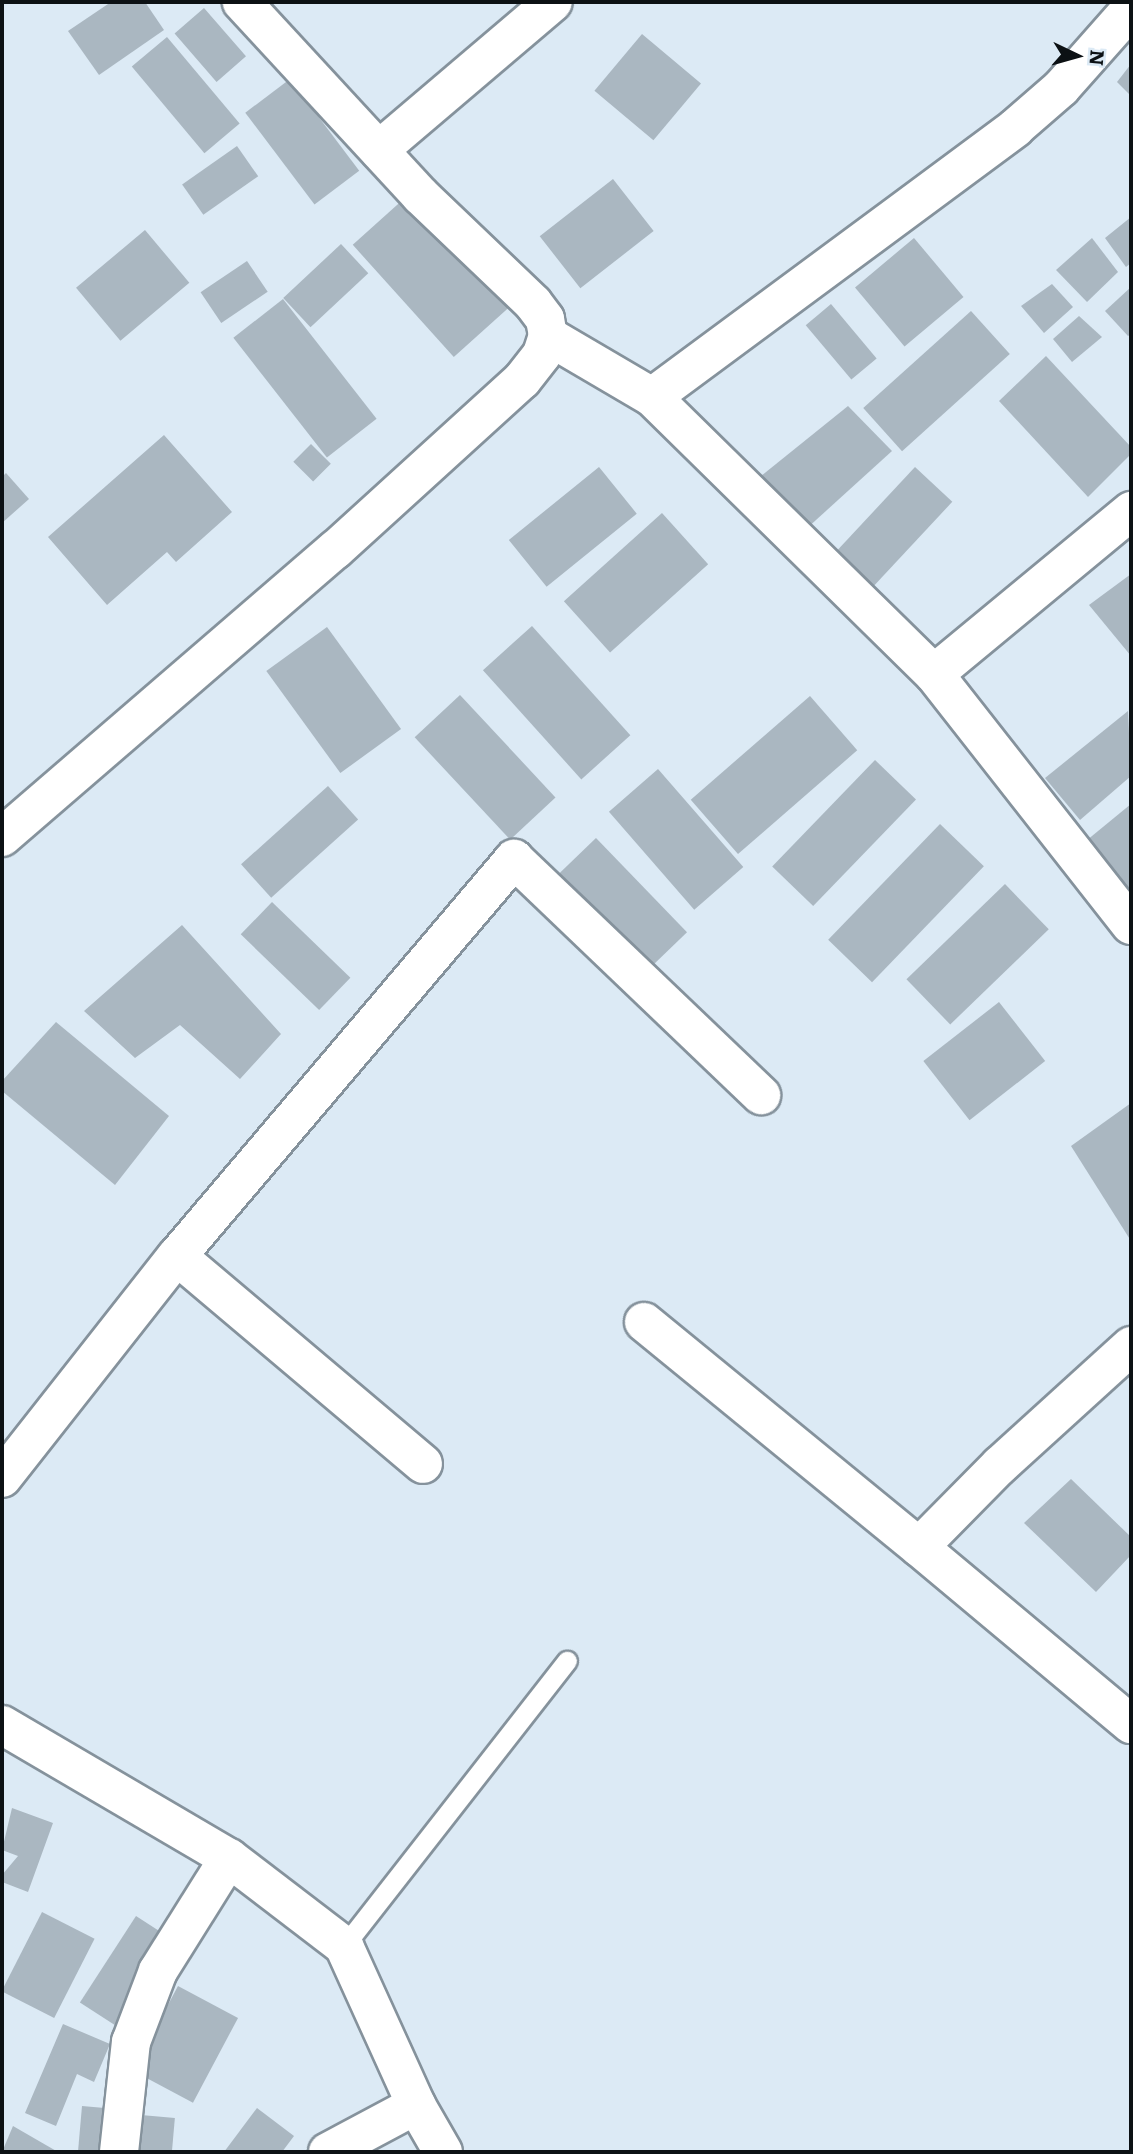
<!DOCTYPE html>
<style>
body{margin:0}
#map{position:relative;width:1133px;height:2154px;overflow:hidden;background:#dceaf5;font-family:Literata,serif}
div>[style]{position:absolute}
.building>*{inset:0;background:#aab7c1;transform-origin:0 0}
.roads{filter:drop-shadow(2px 0 #85929c) drop-shadow(-2px 0 #85929c) drop-shadow(0 2px #85929c) drop-shadow(0 -2px #85929c)}
.service>*{height:19px;margin:-9.5px;padding:0 9.5px;transform-origin:9.5px;border-radius:9.5px;background:#fff}
.minor>*{height:38px;margin:-19px;padding:0 19px;transform-origin:19px;border-radius:19px;background:#fff}
.tertiary>*{height:38px;margin:-19px;padding:0 19px;transform-origin:19px;border-radius:19px;background:#fff}
span{translate:-50% -50%;white-space:nowrap;text-align:center;line-height:1.15;-webkit-text-stroke:7px #dceaf5;paint-order:stroke}
.frame{position:absolute;inset:0;border:4px solid #0c1114;pointer-events:none}
.north{position:absolute;left:1042px;top:21px;width:70px;height:70px;-webkit-text-stroke:5px #dceaf5;paint-order:stroke;rotate:95deg;font-size:19px;font-weight:700;line-height:28px;text-align:center;color:#0c1114}
.north::after{content:'';display:block;margin:auto;width:24px;height:32px;background:#0c1114;clip-path:polygon(50% 0,100% 100%,50% 72%,0 100%)}
</style>
<div id="map">
<div class="building">
<i style="clip-path:polygon(111px 2px,145px 2px,164px 30px,99px 75px,68px 31px)"></i>
<i style="left:204px;top:8px;width:64px;height:39px;rotate:49deg"></i>
<i style="left:642px;top:34px;width:77px;height:74px;rotate:40deg"></i>
<i style="left:167px;top:37px;width:113px;height:46px;rotate:50deg"></i>
<i style="clip-path:polygon(1131px 64px,1131px 96px,1117px 82px)"></i>
<i style="left:290px;top:79px;width:115px;height:56px;rotate:53deg"></i>
<i style="left:237px;top:146px;width:37px;height:67px;rotate:55deg"></i>
<i style="left:613px;top:179px;width:66px;height:93px;rotate:52deg"></i>
<i style="left:407px;top:196px;width:151px;height:73px;rotate:48deg"></i>
<i style="clip-path:polygon(1131px 217px,1131px 263px,1126px 267px,1105px 238px)"></i>
<i style="left:145px;top:230px;width:69px;height:90px;rotate:50deg"></i>
<i style="left:914px;top:238px;width:77px;height:77px;rotate:50deg"></i>
<i style="clip-path:polygon(1092px 238px,1118px 272px,1087px 302px,1056px 270px)"></i>
<i style="left:341px;top:244px;width:40px;height:79px;rotate:47deg"></i>
<i style="left:247px;top:261px;width:37px;height:56px;rotate:56deg"></i>
<i style="clip-path:polygon(1052px 284px,1073px 307px,1044px 333px,1021px 306px)"></i>
<i style="clip-path:polygon(1131px 287px,1131px 334px,1128px 336px,1105px 311px)"></i>
<i style="left:283px;top:299px;width:152px;height:63px;rotate:52deg"></i>
<i style="left:831px;top:304px;width:71px;height:33px;rotate:50deg"></i>
<i style="left:971px;top:311px;width:58px;height:145px;rotate:48deg"></i>
<i style="clip-path:polygon(1079px 316px,1102px 337px,1072px 362px,1053px 339px)"></i>
<i style="clip-path:polygon(1046px 356px,1131px 447px,1131px 454px,1088px 497px,999px 401px)"></i>
<i style="clip-path:polygon(848px 406px,892px 451px,805px 530px,756px 480px)"></i>
<i style="clip-path:polygon(164px 435px,232px 512px,176px 562px,167px 552px,107px 605px,48px 537px)"></i>
<i style="left:311px;top:444px;width:28px;height:25px;rotate:45deg"></i>
<i style="left:599px;top:467px;width:60px;height:116px;rotate:51deg"></i>
<i style="left:915px;top:467px;width:51px;height:122px;rotate:43deg"></i>
<i style="clip-path:polygon(6px 473px,29px 499px,2px 523px,2px 477px)"></i>
<i style="left:662px;top:513px;width:69px;height:132px;rotate:48deg"></i>
<i style="clip-path:polygon(1131px 574px,1131px 656px,1089px 605px)"></i>
<i style="left:532px;top:626px;width:147px;height:66px;rotate:48deg"></i>
<i style="left:327px;top:627px;width:126px;height:75px;rotate:54deg"></i>
<i style="left:460px;top:695px;width:140px;height:62px;rotate:47deg"></i>
<i style="left:810px;top:696px;width:72px;height:158px;rotate:49deg"></i>
<i style="clip-path:polygon(1128px 711px,1131px 776px,1080px 820px,1045px 778px)"></i>
<i style="left:875px;top:760px;width:57px;height:148px;rotate:44deg"></i>
<i style="left:658px;top:769px;width:130px;height:65px;rotate:49deg"></i>
<i style="left:328px;top:786px;width:45px;height:117px;rotate:48deg"></i>
<i style="clip-path:polygon(1131px 804px,1131px 891px,1122px 899px,1081px 845px)"></i>
<i style="left:940px;top:824px;width:61px;height:161px;rotate:44deg"></i>
<i style="left:596px;top:838px;width:131px;height:62px;rotate:46deg"></i>
<i style="left:1005px;top:884px;width:63px;height:137px;rotate:46deg"></i>
<i style="left:272px;top:902px;width:109px;height:45px;rotate:44deg"></i>
<i style="clip-path:polygon(182px 925px,281px 1034px,240px 1079px,180px 1025px,135px 1058px,84px 1011px)"></i>
<i style="left:999px;top:1002px;width:75px;height:96px;rotate:52deg"></i>
<i style="clip-path:polygon(56px 1022px,169px 1116px,115px 1185px,2px 1091px,2px 1081px)"></i>
<i style="clip-path:polygon(1131px 1103px,1131px 1241px,1071px 1146px)"></i>
<i style="clip-path:polygon(1071px 1479px,1131px 1537px,1131px 1555px,1096px 1592px,1024px 1523px)"></i>
<i style="clip-path:polygon(12px 1808px,53px 1823px,28px 1892px,2px 1882px,2px 1875px,18px 1856px,2px 1850px)"></i>
<i style="left:42px;top:1912px;width:59px;height:89px;rotate:27deg"></i>
<i style="left:136px;top:1916px;width:42px;height:103px;rotate:33deg"></i>
<i style="left:178px;top:1986px;width:68px;height:96px;rotate:28deg"></i>
<i style="clip-path:polygon(63px 2024px,110px 2044px,94px 2082px,77px 2074px,56px 2126px,25px 2113px)"></i>
<i style="left:82px;top:2106px;width:34px;height:46px;rotate:5deg"></i>
<i style="clip-path:polygon(257px 2108px,294px 2136px,282px 2152px,224px 2152px)"></i>
<i style="left:141px;top:2115px;width:34px;height:37px;rotate:5deg"></i>
<i style="clip-path:polygon(13px 2126px,58px 2152px,2px 2152px)"></i>
</div>
<div class="roads">
<div class="service">
<i style="left:344px;top:1946px;width:362px;rotate:-52deg"></i>
</div>
<div class="minor">
<i style="left:379px;top:150px;width:228px;rotate:-40.4deg"></i>
<i style="left:548px;top:336px;width:121px;rotate:30.4deg"></i>
<i style="left:652px;top:397px;width:395px;rotate:44.5deg"></i>
<i style="left:934px;top:674px;width:319px;rotate:51.9deg"></i>
<i style="left:652px;top:397px;width:452px;rotate:-36.5deg"></i>
<i style="left:1015px;top:128px;width:61px;rotate:-41deg"></i>
<i style="left:1061px;top:88px;width:106px;rotate:-48.5deg"></i>
<i style="left:934px;top:674px;width:256px;rotate:-39.6deg"></i>
<i style="left:2px;top:837px;width:440px;rotate:-40.8deg"></i>
<i style="left:335px;top:550px;width:253px;rotate:-42.3deg"></i>
<i style="left:522px;top:380px;width:33px;rotate:-52deg"></i>
<i style="left:542px;top:354px;width:19px;rotate:-72deg"></i>
<i style="left:548px;top:336px;width:17px;rotate:-100deg"></i>
<i style="left:545px;top:319px;width:20px;rotate:-127deg"></i>
<i style="left:533px;top:303px;width:156px;rotate:-136.3deg"></i>
<i style="left:420px;top:195px;width:263px;rotate:-132.7deg"></i>
<i style="left:177px;top:1256px;width:322px;rotate:40.2deg"></i>
<i style="left:644px;top:1322px;width:355px;rotate:39.3deg"></i>
<i style="left:1131px;top:1346px;width:177px;rotate:137.7deg"></i>
<i style="left:1000px;top:1465px;width:115px;rotate:134.6deg"></i>
<i style="left:919px;top:1547px;width:276px;rotate:39.9deg"></i>
<i style="left:2px;top:1478px;width:283px;rotate:-51.8deg"></i>
<i style="left:177px;top:1256px;width:521px;rotate:-49.67deg"></i>
<i style="left:514px;top:859px;width:342px;rotate:43.7deg"></i>
<i style="left:119px;top:2152px;width:111px;rotate:-83.8deg"></i>
<i style="left:131px;top:2042px;width:76px;rotate:-69.2deg"></i>
<i style="left:158px;top:1971px;width:133px;rotate:-57.9deg"></i>
<i style="left:328px;top:2152px;width:100px;rotate:-28.1deg"></i>
</div>
<div class="tertiary">
<i style="left:2px;top:1725px;width:263px;rotate:30.4deg"></i>
<i style="left:229px;top:1858px;width:145px;rotate:37.4deg"></i>
<i style="left:344px;top:1946px;width:175px;rotate:65.6deg"></i>
<i style="left:416px;top:2105px;width:54px;rotate:60.1deg"></i>
</div>
</div>
<div class="frame"></div>
<div class="north">N</div>
</div>
